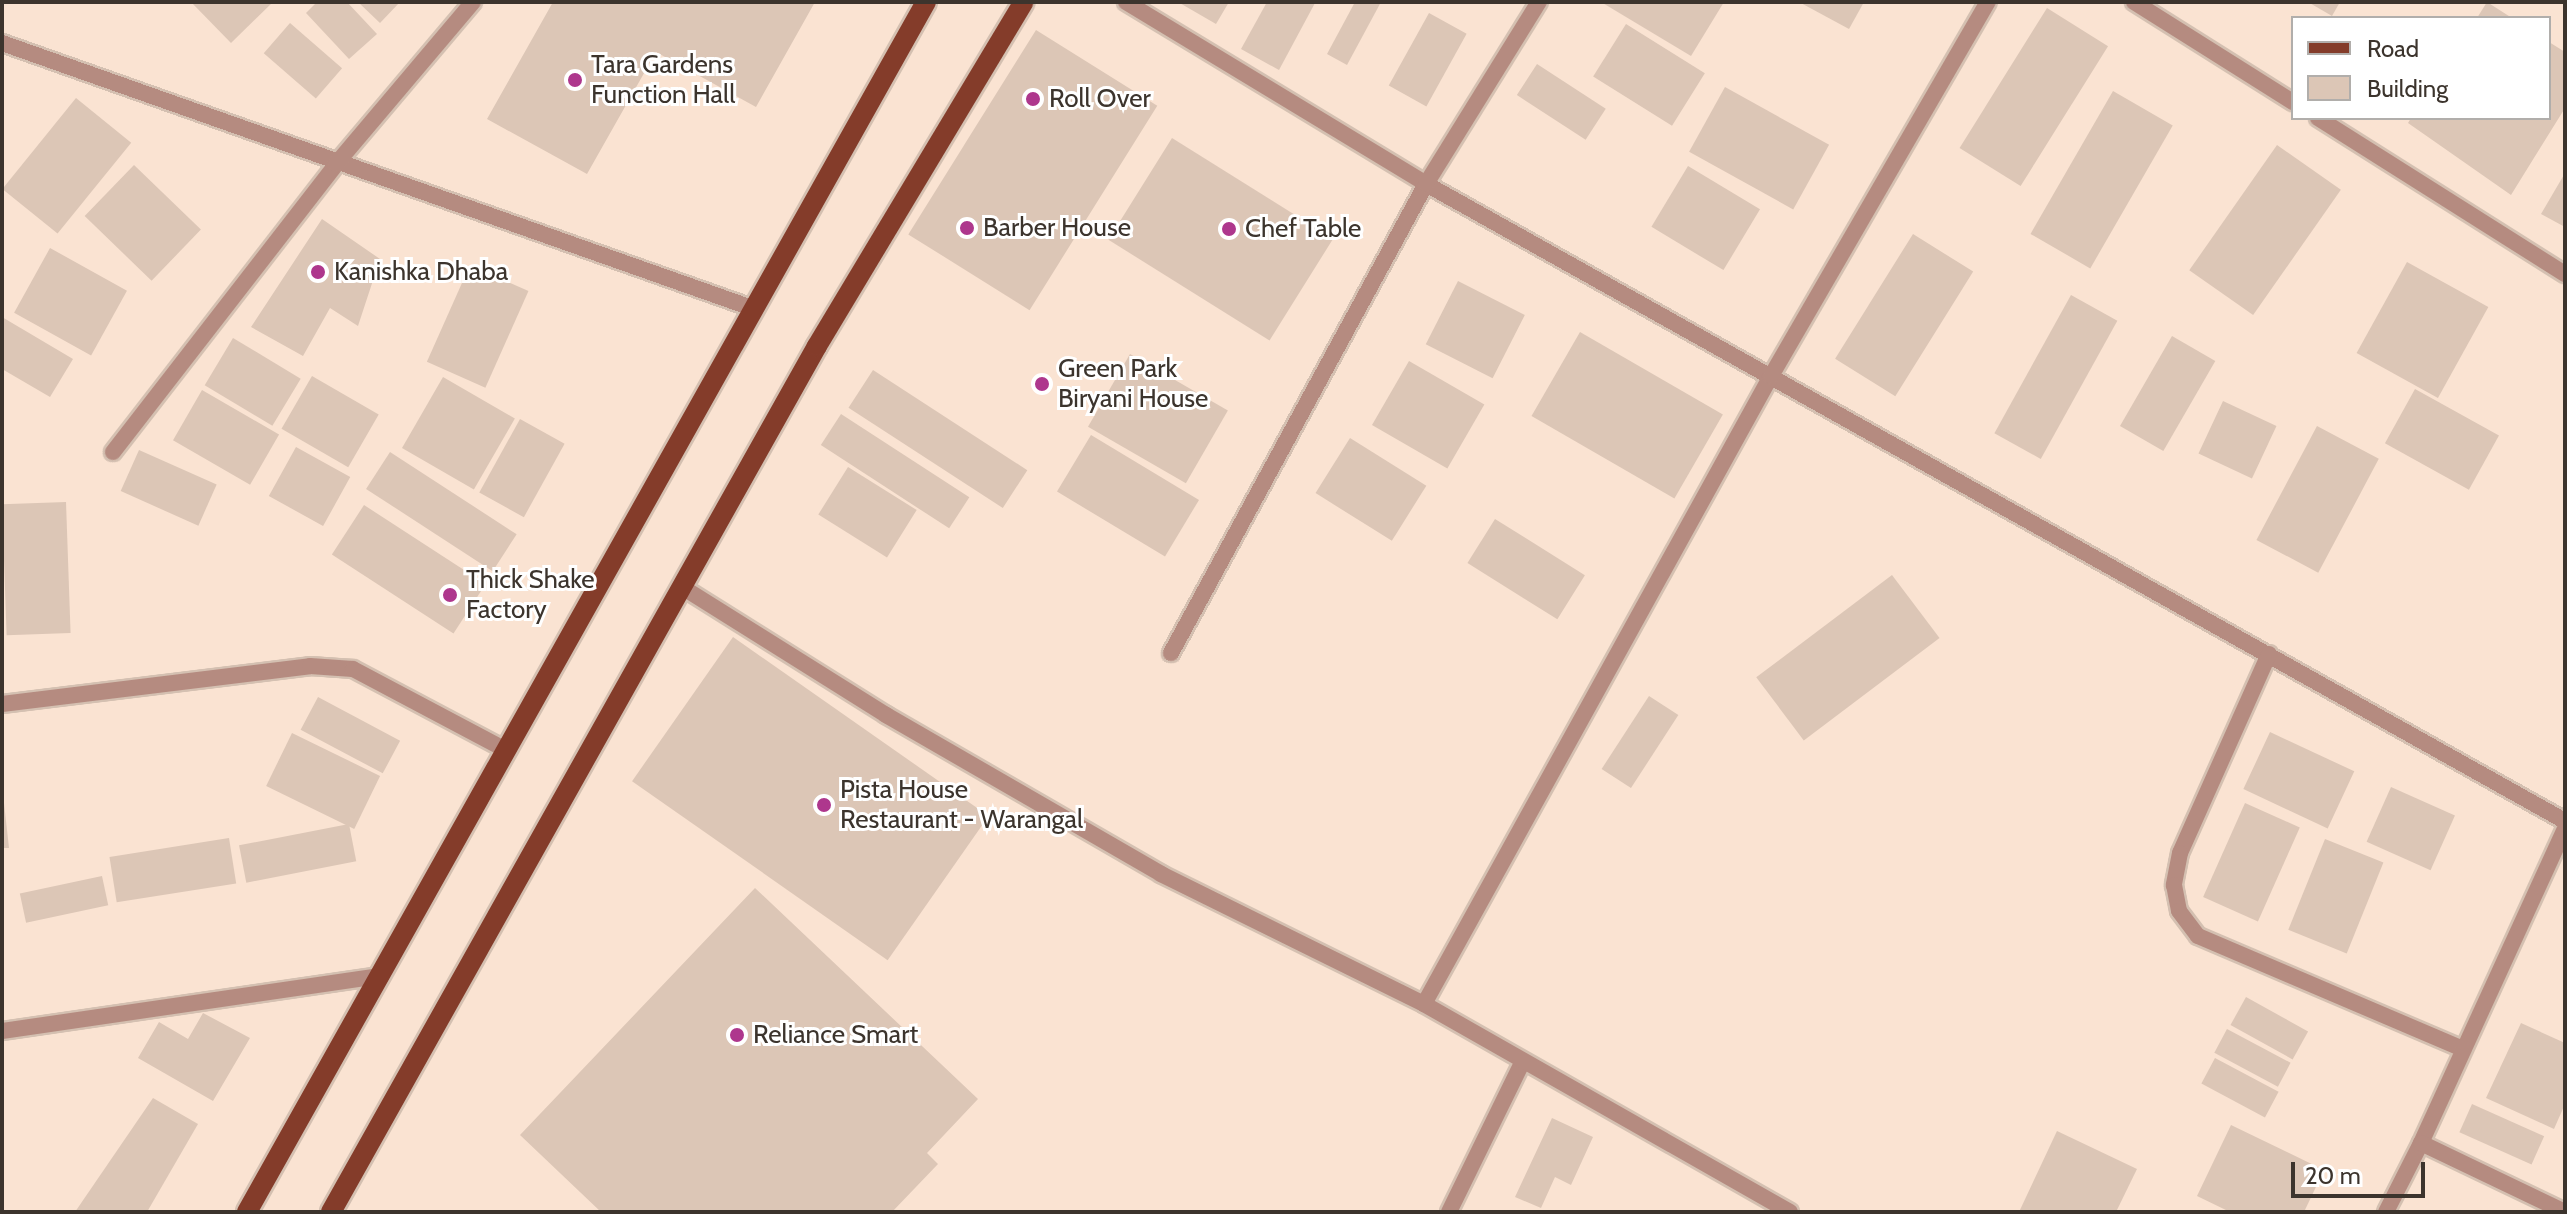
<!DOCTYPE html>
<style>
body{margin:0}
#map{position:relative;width:2567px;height:1214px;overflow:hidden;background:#fae3d2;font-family:Cabin,sans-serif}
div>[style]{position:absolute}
.building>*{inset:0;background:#dcc6b6;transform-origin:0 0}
.roads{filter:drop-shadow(2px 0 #d4c0b1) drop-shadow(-2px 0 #d4c0b1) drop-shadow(0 2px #d4c0b1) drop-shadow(0 -2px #d4c0b1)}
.lane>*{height:16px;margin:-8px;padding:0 8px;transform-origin:8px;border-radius:8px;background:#b58b80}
.street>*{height:16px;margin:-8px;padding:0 8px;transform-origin:8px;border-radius:8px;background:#b58b80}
.primary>*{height:20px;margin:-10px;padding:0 10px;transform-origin:10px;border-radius:10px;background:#843c2a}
.dots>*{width:22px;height:22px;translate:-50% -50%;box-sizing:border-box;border:4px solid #fff;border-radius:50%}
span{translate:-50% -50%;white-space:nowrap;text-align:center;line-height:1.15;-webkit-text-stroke:6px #fff;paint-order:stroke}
.poi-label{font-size:26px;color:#3c342d}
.left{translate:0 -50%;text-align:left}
.frame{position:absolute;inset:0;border:4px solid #3c342d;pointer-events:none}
.legend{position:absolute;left:2291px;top:16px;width:260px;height:104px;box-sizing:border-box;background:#fff;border:2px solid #b1aeab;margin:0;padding:10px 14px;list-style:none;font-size:24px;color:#3c342d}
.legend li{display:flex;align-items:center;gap:16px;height:40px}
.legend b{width:40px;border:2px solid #b1aeab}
.scale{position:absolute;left:2291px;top:1162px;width:134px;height:36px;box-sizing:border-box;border:4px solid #3c342d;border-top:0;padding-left:10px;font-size:24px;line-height:28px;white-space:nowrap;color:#3c342d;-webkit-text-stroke:6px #fff;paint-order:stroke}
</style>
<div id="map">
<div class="building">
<i style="clip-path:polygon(191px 2px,273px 2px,231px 43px)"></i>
<i style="clip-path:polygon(317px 2px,347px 2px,377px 34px,349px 59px,306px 13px)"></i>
<i style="clip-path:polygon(358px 2px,400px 2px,380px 23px)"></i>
<i style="clip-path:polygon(553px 2px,815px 2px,756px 107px,656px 52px,587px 174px,487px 119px)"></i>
<i style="clip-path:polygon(1178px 2px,1229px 2px,1216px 24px)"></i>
<i style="clip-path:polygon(1267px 2px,1315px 3px,1279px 70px,1241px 49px)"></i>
<i style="clip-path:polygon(1355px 2px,1381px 2px,1347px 65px,1327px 54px)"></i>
<i style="clip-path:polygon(1601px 2px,1724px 2px,1691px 56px)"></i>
<i style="clip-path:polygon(1799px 2px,1864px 2px,1849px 29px)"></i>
<i style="clip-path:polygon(2308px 2px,2340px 2px,2332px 16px)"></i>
<i style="clip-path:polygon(2487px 2px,2512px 18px,2477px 18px)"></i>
<i style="left:2047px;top:8px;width:72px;height:165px;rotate:32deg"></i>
<i style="left:1429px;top:13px;width:43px;height:83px;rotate:29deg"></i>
<i style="left:290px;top:23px;width:69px;height:40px;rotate:41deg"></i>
<i style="left:1626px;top:24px;width:93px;height:62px;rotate:32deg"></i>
<i style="left:1036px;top:30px;width:143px;height:241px;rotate:32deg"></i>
<i style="clip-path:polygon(2549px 42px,2565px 52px,2565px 108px,2511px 195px,2408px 123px,2411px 118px,2549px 118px)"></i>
<i style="left:1537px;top:64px;width:82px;height:37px;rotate:33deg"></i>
<i style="left:1725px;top:87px;width:119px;height:74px;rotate:29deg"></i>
<i style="left:2113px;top:91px;width:69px;height:165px;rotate:30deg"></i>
<i style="left:76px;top:98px;width:71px;height:117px;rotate:39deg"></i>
<i style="left:1172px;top:138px;width:190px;height:120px;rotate:32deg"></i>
<i style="left:2277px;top:145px;width:78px;height:153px;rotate:35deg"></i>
<i style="left:134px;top:165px;width:93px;height:71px;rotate:44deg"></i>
<i style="left:1688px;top:166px;width:84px;height:71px;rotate:31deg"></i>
<i style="clip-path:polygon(2565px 173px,2565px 227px,2541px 214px)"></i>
<i style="clip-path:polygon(322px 219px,380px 259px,358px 326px,330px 308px,303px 356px,251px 327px)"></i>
<i style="left:1913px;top:234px;width:71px;height:147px;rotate:32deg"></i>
<i style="left:50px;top:248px;width:88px;height:74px;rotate:29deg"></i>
<i style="left:2407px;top:262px;width:93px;height:104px;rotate:29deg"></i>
<i style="left:470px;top:265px;width:64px;height:106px;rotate:24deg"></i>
<i style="left:1458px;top:281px;width:75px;height:71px;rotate:27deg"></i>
<i style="left:2071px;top:295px;width:53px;height:158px;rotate:29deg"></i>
<i style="clip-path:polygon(2px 317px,73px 359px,50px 397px,2px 369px)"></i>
<i style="left:1580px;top:332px;width:165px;height:97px;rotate:30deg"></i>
<i style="left:2172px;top:336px;width:50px;height:104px;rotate:30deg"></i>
<i style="left:233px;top:338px;width:79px;height:55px;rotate:31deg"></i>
<i style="left:1130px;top:354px;width:113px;height:84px;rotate:30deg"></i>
<i style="left:1409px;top:361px;width:87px;height:74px;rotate:30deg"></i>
<i style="left:873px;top:370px;width:184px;height:45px;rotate:33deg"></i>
<i style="left:312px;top:376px;width:77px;height:61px;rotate:30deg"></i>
<i style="left:443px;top:377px;width:83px;height:82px;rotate:30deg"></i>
<i style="left:2415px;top:389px;width:96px;height:62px;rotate:29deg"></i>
<i style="left:202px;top:390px;width:89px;height:58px;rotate:30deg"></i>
<i style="left:2223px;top:401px;width:59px;height:58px;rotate:25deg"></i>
<i style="left:841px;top:414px;width:153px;height:37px;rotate:33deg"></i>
<i style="left:520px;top:419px;width:51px;height:84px;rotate:29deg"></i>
<i style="left:2317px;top:426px;width:70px;height:129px;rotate:28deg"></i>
<i style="left:1091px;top:435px;width:126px;height:66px;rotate:31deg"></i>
<i style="left:1350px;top:438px;width:90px;height:65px;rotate:32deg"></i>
<i style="left:296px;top:447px;width:62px;height:56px;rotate:29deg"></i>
<i style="left:139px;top:450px;width:85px;height:45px;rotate:24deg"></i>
<i style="left:390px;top:452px;width:151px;height:44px;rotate:33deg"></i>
<i style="left:848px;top:467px;width:81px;height:56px;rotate:32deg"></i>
<i style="left:66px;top:502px;width:131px;height:64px;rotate:88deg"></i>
<i style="left:364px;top:505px;width:145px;height:59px;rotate:33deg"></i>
<i style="left:1495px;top:519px;width:106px;height:52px;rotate:32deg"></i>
<i style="left:1892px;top:575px;width:79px;height:170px;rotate:53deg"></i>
<i style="left:733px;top:637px;width:312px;height:176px;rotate:35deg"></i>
<i style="left:1649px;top:696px;width:35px;height:87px;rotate:33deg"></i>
<i style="left:318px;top:697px;width:93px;height:37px;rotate:28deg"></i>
<i style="left:2270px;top:732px;width:93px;height:63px;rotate:25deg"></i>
<i style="left:292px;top:733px;width:98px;height:59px;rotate:26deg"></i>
<i style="clip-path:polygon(2px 785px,9px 848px,2px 848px)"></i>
<i style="left:2391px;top:787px;width:70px;height:60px;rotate:24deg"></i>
<i style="left:2245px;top:803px;width:60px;height:103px;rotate:24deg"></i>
<i style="left:349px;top:824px;width:38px;height:112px;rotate:79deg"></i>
<i style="left:229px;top:838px;width:46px;height:121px;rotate:81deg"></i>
<i style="left:2325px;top:839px;width:63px;height:98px;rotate:22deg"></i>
<i style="left:102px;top:876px;width:30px;height:84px;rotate:78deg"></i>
<i style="clip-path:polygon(755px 888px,978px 1099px,927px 1153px,938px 1164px,892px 1212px,601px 1212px,520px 1135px)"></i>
<i style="left:2246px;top:997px;width:71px;height:32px;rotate:29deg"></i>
<i style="clip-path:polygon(203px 1013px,250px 1038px,213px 1101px,138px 1058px,159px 1022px,188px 1039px)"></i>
<i style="clip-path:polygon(2521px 1023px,2565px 1043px,2565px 1104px,2554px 1129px,2486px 1098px)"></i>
<i style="left:2227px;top:1029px;width:72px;height:27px;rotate:28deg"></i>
<i style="left:2215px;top:1058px;width:72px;height:29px;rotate:28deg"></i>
<i style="clip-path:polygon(153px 1098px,198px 1124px,147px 1212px,75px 1212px)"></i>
<i style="left:2472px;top:1104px;width:79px;height:31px;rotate:24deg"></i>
<i style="clip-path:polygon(1552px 1118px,1593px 1137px,1571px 1185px,1555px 1177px,1541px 1208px,1515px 1197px)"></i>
<i style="clip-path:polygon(2231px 1125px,2324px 1170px,2304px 1212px,2230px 1212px,2197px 1196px)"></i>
<i style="clip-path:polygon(2057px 1131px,2137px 1169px,2116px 1212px,2019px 1212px)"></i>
</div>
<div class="roads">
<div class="lane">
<i style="left:682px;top:587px;width:241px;rotate:32.1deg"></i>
<i style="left:886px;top:715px;width:318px;rotate:30deg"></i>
<i style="left:1161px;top:874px;width:293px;rotate:26.3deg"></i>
</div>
<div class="street">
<i style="left:1126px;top:2px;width:351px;rotate:31.2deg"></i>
<i style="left:1426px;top:184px;width:1305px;rotate:29.22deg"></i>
<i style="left:2134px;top:2px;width:188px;rotate:32.2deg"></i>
<i style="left:2px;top:43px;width:795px;rotate:19.46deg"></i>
<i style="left:2318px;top:118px;width:292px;rotate:32.3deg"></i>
<i style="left:113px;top:452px;width:364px;rotate:-52.2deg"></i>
<i style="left:336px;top:164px;width:212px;rotate:-49.8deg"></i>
<i style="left:1171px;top:653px;width:534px;rotate:-61.47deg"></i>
<i style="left:1426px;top:184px;width:214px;rotate:-58.2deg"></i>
<i style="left:2269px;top:654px;width:218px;rotate:114.1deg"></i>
<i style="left:2180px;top:853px;width:33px;rotate:101deg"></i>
<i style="left:2174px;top:885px;width:26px;rotate:79deg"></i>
<i style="left:2179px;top:911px;width:31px;rotate:53deg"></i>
<i style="left:2198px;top:936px;width:288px;rotate:23.1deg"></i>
<i style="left:2px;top:704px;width:310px;rotate:-7deg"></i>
<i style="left:310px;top:666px;width:43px;rotate:4deg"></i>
<i style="left:353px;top:669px;width:173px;rotate:27.9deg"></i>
<i style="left:2px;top:1031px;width:383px;rotate:-8.3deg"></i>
<i style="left:2421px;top:1143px;width:345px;rotate:-65.4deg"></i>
<i style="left:1449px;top:1212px;width:168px;rotate:-63.9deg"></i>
<i style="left:1790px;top:1212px;width:421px;rotate:-150.4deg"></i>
<i style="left:1424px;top:1004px;width:717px;rotate:-61.08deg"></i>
<i style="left:1771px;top:376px;width:432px;rotate:-59.9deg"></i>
<i style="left:2386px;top:1212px;width:77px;rotate:-63.1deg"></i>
<i style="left:2421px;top:1143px;width:160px;rotate:25.6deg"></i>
</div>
<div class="primary">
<i style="left:247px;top:1212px;width:1387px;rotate:-60.7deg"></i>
<i style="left:331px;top:1212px;width:993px;rotate:-60.7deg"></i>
<i style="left:817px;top:346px;width:401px;rotate:-59deg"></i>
</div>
</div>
<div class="dots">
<i style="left:575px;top:80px;background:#ae378d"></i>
<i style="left:1033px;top:99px;background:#ae378d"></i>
<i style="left:967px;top:228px;background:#ae378d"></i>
<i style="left:1229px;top:229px;background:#ae378d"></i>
<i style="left:318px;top:272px;background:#ae378d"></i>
<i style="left:1042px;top:384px;background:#ae378d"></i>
<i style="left:450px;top:595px;background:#ae378d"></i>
<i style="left:824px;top:805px;background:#ae378d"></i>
<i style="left:737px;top:1035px;background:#ae378d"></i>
</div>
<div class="poi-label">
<span class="left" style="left:591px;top:80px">Tara Gardens<br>Function Hall</span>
<span class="left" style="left:1049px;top:99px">Roll Over</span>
<span class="left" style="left:983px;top:228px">Barber House</span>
<span class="left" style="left:1245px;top:229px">Chef Table</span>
<span class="left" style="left:334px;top:272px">Kanishka Dhaba</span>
<span class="left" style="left:1058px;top:384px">Green Park<br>Biryani House</span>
<span class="left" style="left:466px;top:595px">Thick Shake<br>Factory</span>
<span class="left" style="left:840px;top:805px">Pista House<br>Restaurant - Warangal</span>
<span class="left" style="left:753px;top:1035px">Reliance Smart</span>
</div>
<div class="frame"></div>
<ul class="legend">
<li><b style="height:10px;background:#843c2a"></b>Road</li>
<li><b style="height:22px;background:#dcc6b6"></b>Building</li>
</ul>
<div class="scale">20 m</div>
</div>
